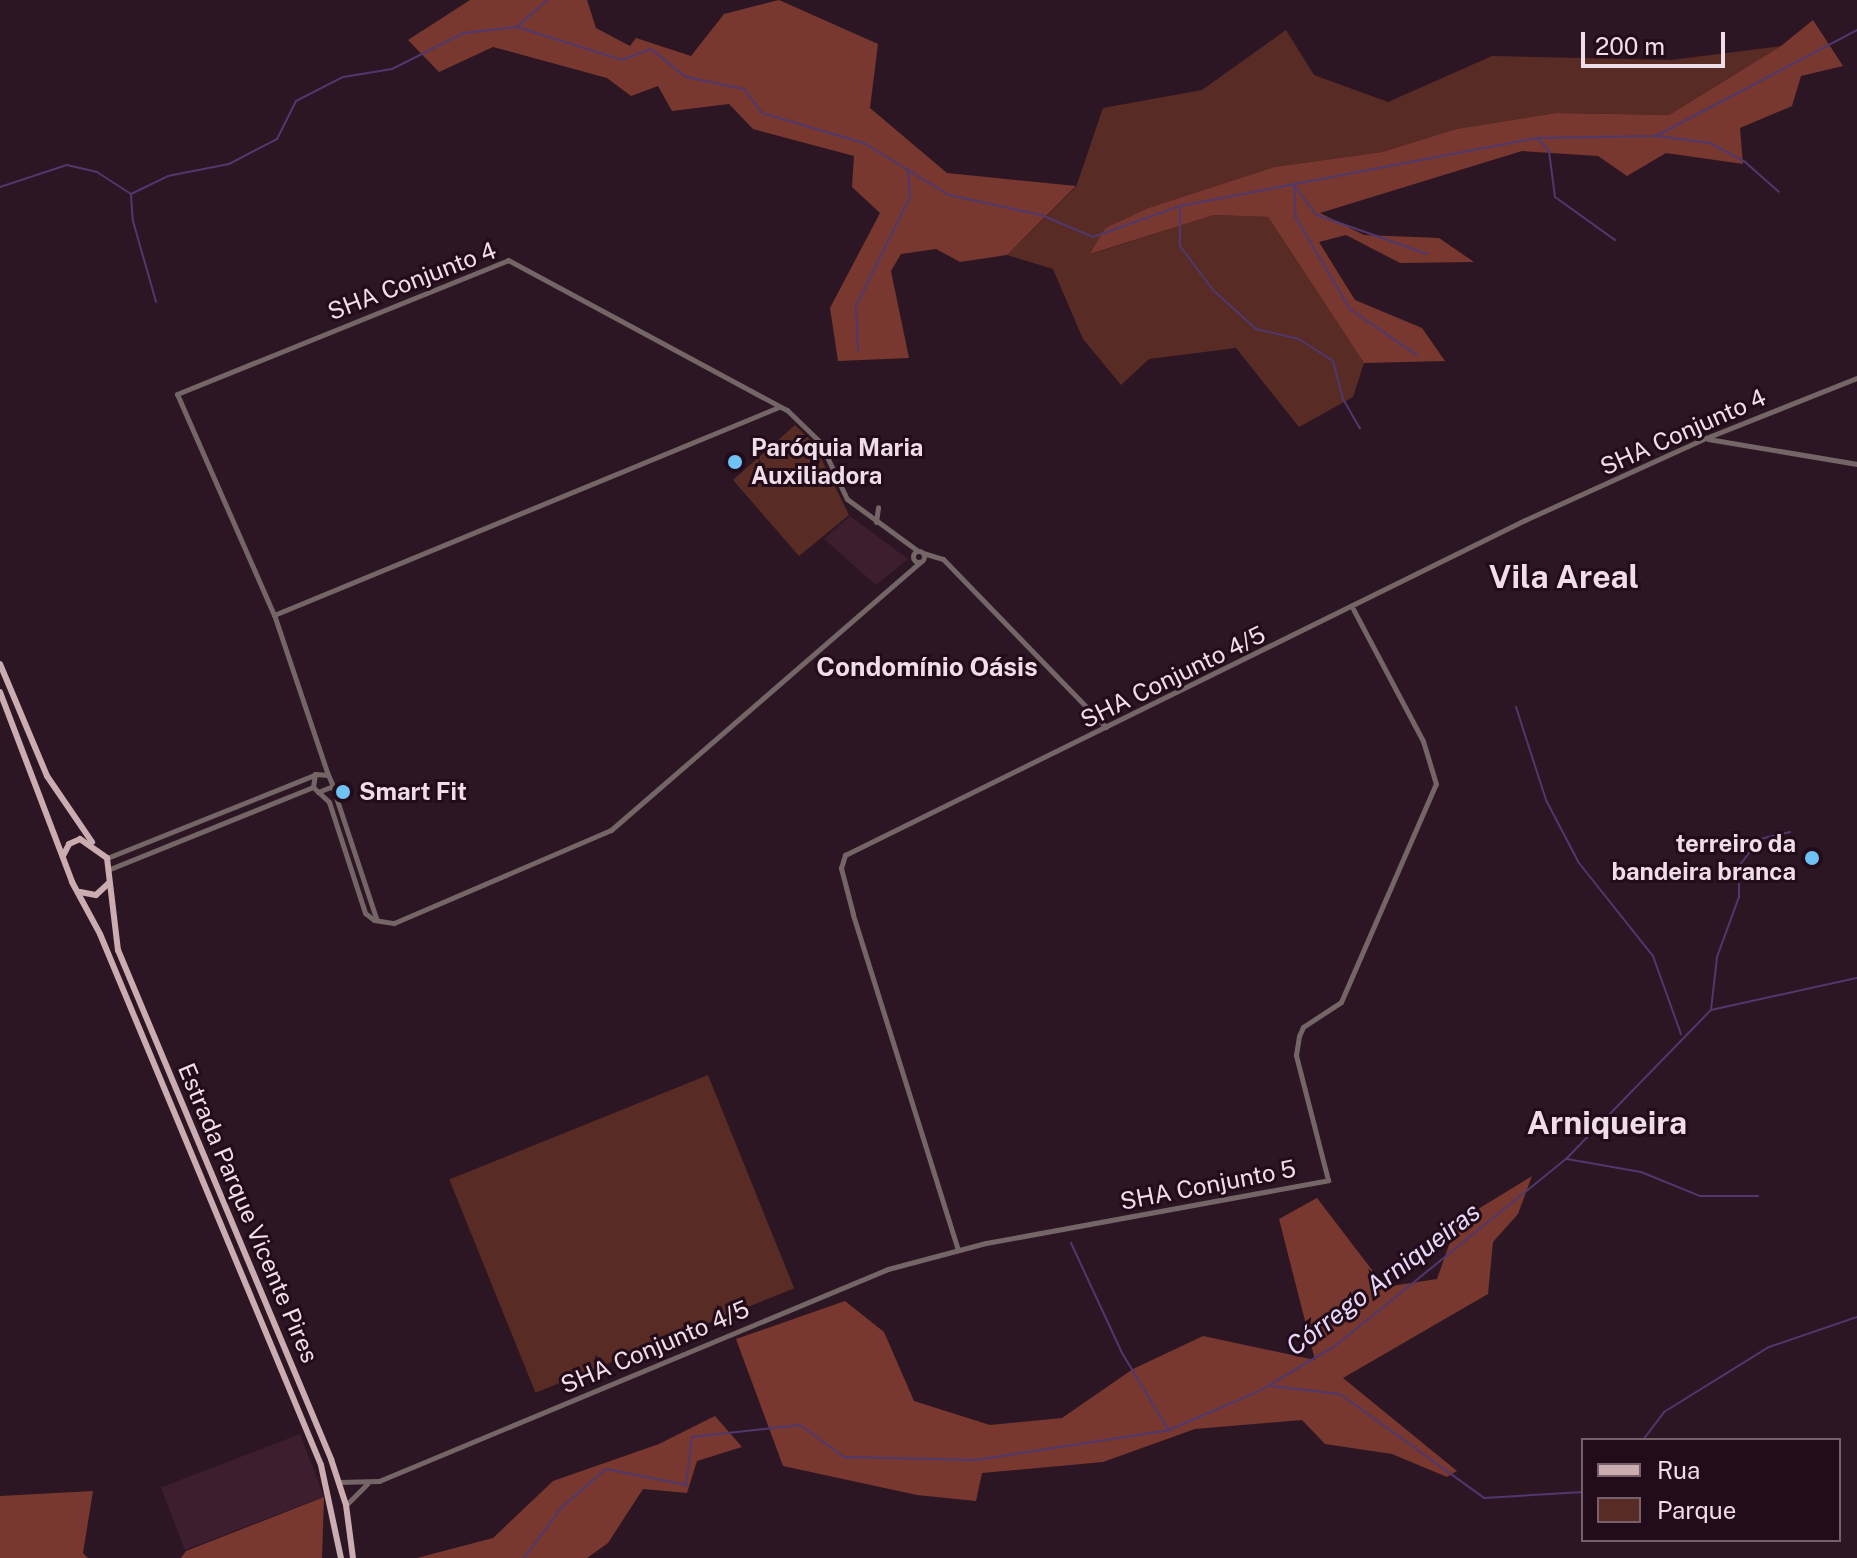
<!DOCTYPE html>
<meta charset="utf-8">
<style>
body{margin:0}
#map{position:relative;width:1857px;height:1558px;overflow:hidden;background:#2d1623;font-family:"Public Sans",sans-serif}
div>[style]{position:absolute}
.built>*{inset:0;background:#3c1e2f;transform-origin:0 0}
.green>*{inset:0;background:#582b25;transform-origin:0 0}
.forest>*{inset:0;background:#78382f}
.stream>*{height:2px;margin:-1px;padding:0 1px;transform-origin:1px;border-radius:1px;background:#4f386d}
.tertiary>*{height:5px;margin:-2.5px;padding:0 2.5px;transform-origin:2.5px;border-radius:2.5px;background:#746567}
.tertiary>.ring{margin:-2.5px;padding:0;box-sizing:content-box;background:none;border:5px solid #746567;border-radius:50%}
.primary>*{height:6px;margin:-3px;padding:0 3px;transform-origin:3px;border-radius:3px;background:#cbacb1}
.dots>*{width:22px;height:22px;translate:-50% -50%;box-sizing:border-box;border:4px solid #230c19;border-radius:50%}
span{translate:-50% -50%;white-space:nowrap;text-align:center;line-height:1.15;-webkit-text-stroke:6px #230c19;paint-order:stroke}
.street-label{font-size:24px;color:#efdee7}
.poi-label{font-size:24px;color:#efdee7;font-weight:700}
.left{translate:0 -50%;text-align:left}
.right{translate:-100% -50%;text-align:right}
.neighbourhood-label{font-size:26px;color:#efdee7;font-weight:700}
.water-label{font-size:26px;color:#e5d8fa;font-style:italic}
.district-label{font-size:32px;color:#efdee7;font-weight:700}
.legend{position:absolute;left:1581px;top:1438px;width:260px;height:104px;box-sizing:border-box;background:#230c19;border:2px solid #75606b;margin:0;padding:10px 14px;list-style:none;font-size:24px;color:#efdee7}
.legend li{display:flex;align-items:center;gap:16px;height:40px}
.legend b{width:40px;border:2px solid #75606b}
.scale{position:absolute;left:1581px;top:32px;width:144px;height:36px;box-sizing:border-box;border:4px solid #efdee7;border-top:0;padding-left:10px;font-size:24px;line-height:28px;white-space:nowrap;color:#efdee7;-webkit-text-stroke:6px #230c19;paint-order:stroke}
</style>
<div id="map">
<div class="built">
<i style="clip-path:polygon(850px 516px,908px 559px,876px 585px,824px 539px)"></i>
<i style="left:300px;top:1434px;width:67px;height:149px;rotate:69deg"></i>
</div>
<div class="green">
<i style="clip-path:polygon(1286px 30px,1314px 75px,1388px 102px,1492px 56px,1671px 60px,1781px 46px,1669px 115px,1556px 113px,1456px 129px,1382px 152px,1274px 167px,1148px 208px,1105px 228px,1091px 254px,1214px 215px,1268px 217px,1364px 363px,1353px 397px,1299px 427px,1236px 348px,1149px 359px,1121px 385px,1083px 339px,1053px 269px,1007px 255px,1076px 187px,1103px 108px,1202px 90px)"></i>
<i style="clip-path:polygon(795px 425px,814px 444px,849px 515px,799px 556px,733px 480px)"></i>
<i style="left:708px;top:1075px;width:230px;height:279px;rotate:68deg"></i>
</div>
<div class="forest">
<i style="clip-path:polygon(470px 0,587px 0,596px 28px,630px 46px,636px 38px,691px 56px,724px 14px,779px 0,878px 44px,870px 108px,947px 173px,1076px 186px,1007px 255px,960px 262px,936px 249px,901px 254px,891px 271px,909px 358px,838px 361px,830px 308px,880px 213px,852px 187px,854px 156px,753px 129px,729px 104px,672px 111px,658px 86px,631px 96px,607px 78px,493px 47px,439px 72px,408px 40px)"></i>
<i style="clip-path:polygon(1813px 20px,1843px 66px,1801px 76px,1792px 106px,1740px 128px,1743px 164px,1666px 153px,1627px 176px,1598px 156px,1522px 151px,1320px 213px,1364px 235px,1439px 238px,1474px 262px,1400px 263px,1346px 235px,1319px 242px,1355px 300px,1422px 328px,1445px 361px,1364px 363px,1268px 217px,1214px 215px,1090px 254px,1105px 228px,1148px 208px,1274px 167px,1382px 152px,1456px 129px,1556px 113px,1669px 115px,1781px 46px)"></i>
<i style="clip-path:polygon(1532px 1176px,1518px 1214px,1493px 1242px,1488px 1294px,1343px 1378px,1457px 1471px,1447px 1477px,1392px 1454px,1325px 1444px,1302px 1420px,1195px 1429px,1103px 1462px,982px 1473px,976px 1501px,917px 1495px,783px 1466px,736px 1339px,845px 1301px,884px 1332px,914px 1401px,990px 1425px,1062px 1418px,1133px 1369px,1203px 1336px,1315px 1360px,1279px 1219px,1317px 1198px,1385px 1287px,1437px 1279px,1457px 1222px)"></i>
<i style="clip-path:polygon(715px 1416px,742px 1447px,697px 1461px,687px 1493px,643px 1489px,608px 1543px,587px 1558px,417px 1558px,493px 1538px,553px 1481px,659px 1444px)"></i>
<i style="clip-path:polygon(93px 1491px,83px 1553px,88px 1558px,0 1558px,0 1496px)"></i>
<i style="clip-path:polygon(324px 1497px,322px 1558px,181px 1558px,186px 1551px)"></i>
</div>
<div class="stream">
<i style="left:517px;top:27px;width:110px;rotate:17.4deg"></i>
<i style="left:622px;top:60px;width:31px;rotate:-21deg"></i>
<i style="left:651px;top:49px;width:45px;rotate:38.7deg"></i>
<i style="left:686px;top:77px;width:59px;rotate:11.7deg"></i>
<i style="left:744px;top:89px;width:30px;rotate:53deg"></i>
<i style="left:762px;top:113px;width:106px;rotate:16.4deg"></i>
<i style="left:864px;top:143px;width:100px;rotate:31.5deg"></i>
<i style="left:949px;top:195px;width:94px;rotate:12.3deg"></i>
<i style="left:1041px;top:215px;width:56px;rotate:22.9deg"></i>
<i style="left:1093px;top:237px;width:92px;rotate:-19.6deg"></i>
<i style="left:1180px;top:206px;width:362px;rotate:-10.8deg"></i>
<i style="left:1536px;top:138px;width:120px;rotate:-1deg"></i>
<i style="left:1656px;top:136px;width:227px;rotate:-27.8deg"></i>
<i style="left:1657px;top:136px;width:53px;rotate:7.5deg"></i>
<i style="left:1710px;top:143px;width:40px;rotate:28deg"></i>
<i style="left:1745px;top:162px;width:45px;rotate:41.4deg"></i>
<i style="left:1537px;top:138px;width:18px;rotate:47deg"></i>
<i style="left:1549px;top:151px;width:46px;rotate:82.6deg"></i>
<i style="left:1555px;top:197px;width:74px;rotate:35.6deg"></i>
<i style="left:1294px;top:185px;width:33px;rotate:87deg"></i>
<i style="left:1296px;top:218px;width:106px;rotate:59.3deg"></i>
<i style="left:1350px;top:309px;width:81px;rotate:34.5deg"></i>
<i style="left:1294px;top:185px;width:38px;rotate:53deg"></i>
<i style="left:1317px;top:215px;width:117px;rotate:19.5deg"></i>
<i style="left:0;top:187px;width:71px;rotate:-18.2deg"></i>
<i style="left:67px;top:165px;width:31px;rotate:13deg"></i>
<i style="left:97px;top:172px;width:40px;rotate:32.9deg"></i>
<i style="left:131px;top:194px;width:41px;rotate:-25.9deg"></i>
<i style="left:168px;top:176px;width:62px;rotate:-11.1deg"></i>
<i style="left:229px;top:164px;width:54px;rotate:-27.5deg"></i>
<i style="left:277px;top:139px;width:42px;rotate:-63.4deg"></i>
<i style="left:296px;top:101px;width:53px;rotate:-27.1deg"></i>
<i style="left:343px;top:77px;width:50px;rotate:-9.3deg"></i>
<i style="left:392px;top:69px;width:80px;rotate:-26.6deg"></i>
<i style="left:464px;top:33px;width:53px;rotate:-6.5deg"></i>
<i style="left:517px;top:27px;width:40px;rotate:-42deg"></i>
<i style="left:131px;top:195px;width:26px;rotate:86deg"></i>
<i style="left:133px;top:221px;width:84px;rotate:74.1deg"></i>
<i style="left:1180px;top:206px;width:40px;rotate:90deg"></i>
<i style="left:1180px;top:246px;width:55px;rotate:53.1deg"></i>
<i style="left:1213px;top:290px;width:58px;rotate:42.2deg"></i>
<i style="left:1256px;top:329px;width:44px;rotate:13.1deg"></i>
<i style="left:1299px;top:339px;width:40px;rotate:32.9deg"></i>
<i style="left:1333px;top:361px;width:39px;rotate:75deg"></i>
<i style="left:1343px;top:399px;width:34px;rotate:60deg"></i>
<i style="left:858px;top:351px;width:45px;rotate:-92.5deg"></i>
<i style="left:856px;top:306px;width:122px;rotate:-63.6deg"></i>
<i style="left:910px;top:197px;width:28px;rotate:-94deg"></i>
<i style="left:1516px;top:707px;width:98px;rotate:72.1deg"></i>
<i style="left:1546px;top:800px;width:71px;rotate:62.4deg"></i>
<i style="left:1579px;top:863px;width:119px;rotate:51.5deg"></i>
<i style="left:1653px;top:956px;width:83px;rotate:70.3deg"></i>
<i style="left:1711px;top:1010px;width:53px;rotate:-83.5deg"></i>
<i style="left:1717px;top:957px;width:64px;rotate:-69.9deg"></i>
<i style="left:1739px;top:897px;width:31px;rotate:-90deg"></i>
<i style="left:1739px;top:866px;width:34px;rotate:-52deg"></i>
<i style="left:1760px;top:839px;width:31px;rotate:-13deg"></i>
<i style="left:1567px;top:1159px;width:75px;rotate:10deg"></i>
<i style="left:1641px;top:1172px;width:64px;rotate:22.1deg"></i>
<i style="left:1700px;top:1196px;width:58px"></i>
<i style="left:1071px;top:1243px;width:121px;rotate:65.1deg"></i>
<i style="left:1122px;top:1353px;width:89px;rotate:58.8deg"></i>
<i style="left:1271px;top:1386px;width:69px;rotate:6.6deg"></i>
<i style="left:1340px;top:1394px;width:178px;rotate:35.8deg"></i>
<i style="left:1484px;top:1498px;width:99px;rotate:-3.5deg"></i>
<i style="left:1643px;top:1440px;width:35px;rotate:-53deg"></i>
<i style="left:1664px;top:1412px;width:123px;rotate:-31.8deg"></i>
<i style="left:1769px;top:1347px;width:93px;rotate:-18.8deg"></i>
<i style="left:524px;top:1558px;width:64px;rotate:-53.3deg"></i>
<i style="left:562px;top:1507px;width:58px;rotate:-40.8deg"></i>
<i style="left:606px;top:1469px;width:82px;rotate:11.3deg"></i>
<i style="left:686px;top:1485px;width:48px;rotate:-82.9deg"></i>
<i style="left:692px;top:1437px;width:109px;rotate:-6.3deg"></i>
<i style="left:800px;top:1425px;width:54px;rotate:36deg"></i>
<i style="left:844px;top:1457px;width:132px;rotate:1.3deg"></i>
<i style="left:976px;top:1460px;width:195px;rotate:-8.8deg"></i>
<i style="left:1169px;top:1430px;width:98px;rotate:-23.4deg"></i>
<i style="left:1259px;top:1391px;width:88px;rotate:-30.6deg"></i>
<i style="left:1335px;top:1346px;width:297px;rotate:-39deg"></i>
<i style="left:1566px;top:1159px;width:208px;rotate:-45.8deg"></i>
<i style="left:1711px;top:1010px;width:149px;rotate:-12.4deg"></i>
</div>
<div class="tertiary">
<i style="left:1708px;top:439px;width:151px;rotate:9.5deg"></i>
<i style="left:876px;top:522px;width:15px;rotate:-82deg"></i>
<i class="ring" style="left:913.5px;top:551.5px;width:6px;height:6px"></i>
<i style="left:923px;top:553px;width:21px;rotate:17deg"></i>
<i style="left:943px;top:559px;width:234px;rotate:45.9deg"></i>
<i style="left:274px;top:615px;width:546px;rotate:-22.39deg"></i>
<i style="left:328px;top:775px;width:169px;rotate:-108.6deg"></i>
<i style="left:274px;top:615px;width:241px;rotate:-113.7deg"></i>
<i style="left:177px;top:394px;width:357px;rotate:-22deg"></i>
<i style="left:508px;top:260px;width:317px;rotate:28.3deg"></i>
<i style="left:787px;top:410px;width:46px;rotate:44.1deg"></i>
<i style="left:820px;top:442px;width:63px;rotate:64.7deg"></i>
<i style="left:847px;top:499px;width:88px;rotate:36.2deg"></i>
<i style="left:333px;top:788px;width:137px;rotate:71.7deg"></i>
<i style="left:318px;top:792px;width:16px;rotate:-22deg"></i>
<i style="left:333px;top:786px;width:12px;rotate:-114deg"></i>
<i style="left:328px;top:775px;width:13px;rotate:-176deg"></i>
<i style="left:315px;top:774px;width:13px;rotate:99deg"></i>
<i style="left:313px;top:787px;width:22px;rotate:43deg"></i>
<i style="left:329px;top:802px;width:117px;rotate:72deg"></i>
<i style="left:365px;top:913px;width:11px;rotate:38deg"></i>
<i style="left:374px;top:920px;width:20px;rotate:9deg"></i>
<i style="left:394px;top:923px;width:236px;rotate:-23.2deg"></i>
<i style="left:611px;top:830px;width:409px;rotate:-40.9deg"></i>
<i style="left:107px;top:858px;width:223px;rotate:-21.8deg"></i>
<i style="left:110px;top:869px;width:219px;rotate:-22deg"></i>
<i style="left:958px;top:1250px;width:352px;rotate:-107.4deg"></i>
<i style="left:853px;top:914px;width:48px;rotate:-104.6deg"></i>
<i style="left:841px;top:868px;width:14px;rotate:-73deg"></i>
<i style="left:845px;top:855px;width:758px;rotate:-26.23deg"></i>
<i style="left:1525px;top:520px;width:199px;rotate:-24.4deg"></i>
<i style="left:1706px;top:438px;width:162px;rotate:-21.7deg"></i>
<i style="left:339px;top:1482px;width:40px;rotate:-1.4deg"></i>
<i style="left:379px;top:1481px;width:551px;rotate:-22.61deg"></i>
<i style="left:888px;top:1269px;width:101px;rotate:-14.9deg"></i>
<i style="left:986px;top:1243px;width:348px;rotate:-10.4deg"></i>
<i style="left:1328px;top:1180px;width:129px;rotate:-104.4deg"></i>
<i style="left:1296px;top:1055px;width:19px;rotate:-81deg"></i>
<i style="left:1299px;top:1036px;width:10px;rotate:-66deg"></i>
<i style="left:1303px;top:1027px;width:45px;rotate:-33.3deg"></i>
<i style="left:1341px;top:1002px;width:238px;rotate:-66.5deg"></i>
<i style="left:1436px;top:784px;width:45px;rotate:-106.8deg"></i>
<i style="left:1423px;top:741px;width:149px;rotate:-117.9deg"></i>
<i style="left:346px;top:1505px;width:30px;rotate:-45deg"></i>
</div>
<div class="primary">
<i style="left:0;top:664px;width:121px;rotate:67.2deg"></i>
<i style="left:47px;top:776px;width:80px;rotate:55.7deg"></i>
<i style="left:0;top:692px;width:203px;rotate:69.2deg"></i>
<i style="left:72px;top:882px;width:59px;rotate:61.7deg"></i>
<i style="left:100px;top:934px;width:575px;rotate:67.4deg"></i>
<i style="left:321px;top:1465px;width:95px;rotate:77.9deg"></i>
<i style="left:63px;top:856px;width:13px;rotate:-63deg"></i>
<i style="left:69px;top:844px;width:12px;rotate:-24deg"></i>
<i style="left:80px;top:839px;width:33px;rotate:35deg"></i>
<i style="left:107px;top:858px;width:93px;rotate:83.2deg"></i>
<i style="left:118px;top:950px;width:552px;rotate:67.29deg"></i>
<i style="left:331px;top:1459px;width:48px;rotate:71.9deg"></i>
<i style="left:346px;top:1505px;width:53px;rotate:82.5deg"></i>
<i style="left:80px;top:892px;width:16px;rotate:11deg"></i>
<i style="left:96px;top:895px;width:18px;rotate:-43deg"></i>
</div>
<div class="dots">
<i style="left:735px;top:462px;background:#70c1f4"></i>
<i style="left:343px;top:792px;background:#70c1f4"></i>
<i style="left:1812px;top:858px;background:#70c1f4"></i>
</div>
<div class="street-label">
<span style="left:412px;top:281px;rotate:-21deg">SHA Conjunto 4</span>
<span style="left:1683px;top:432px;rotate:-24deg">SHA Conjunto 4</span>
<span style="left:1173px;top:677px;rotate:-26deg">SHA Conjunto 4/5</span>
<span style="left:1208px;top:1185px;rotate:-11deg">SHA Conjunto 5</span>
<span style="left:248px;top:1213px;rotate:67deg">Estrada Parque Vicente Pires</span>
<span style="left:655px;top:1347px;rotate:-23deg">SHA Conjunto 4/5</span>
</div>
<div class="poi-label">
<span class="left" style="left:751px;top:462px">Paróquia Maria<br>Auxiliadora</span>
<span class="left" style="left:359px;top:792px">Smart Fit</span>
<span class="right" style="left:1796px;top:858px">terreiro da<br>bandeira branca</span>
</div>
<div class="neighbourhood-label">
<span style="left:927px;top:667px">Condomínio Oásis</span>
</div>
<div class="water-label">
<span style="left:1383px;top:1279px;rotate:-37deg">Córrego Arniqueiras</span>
</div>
<div class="district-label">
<span style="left:1564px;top:577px">Vila Areal</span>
<span style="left:1607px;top:1123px">Arniqueira</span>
</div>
<ul class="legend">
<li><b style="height:10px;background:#cbacb1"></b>Rua</li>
<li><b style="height:22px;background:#582b25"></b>Parque</li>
</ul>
<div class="scale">200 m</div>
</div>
